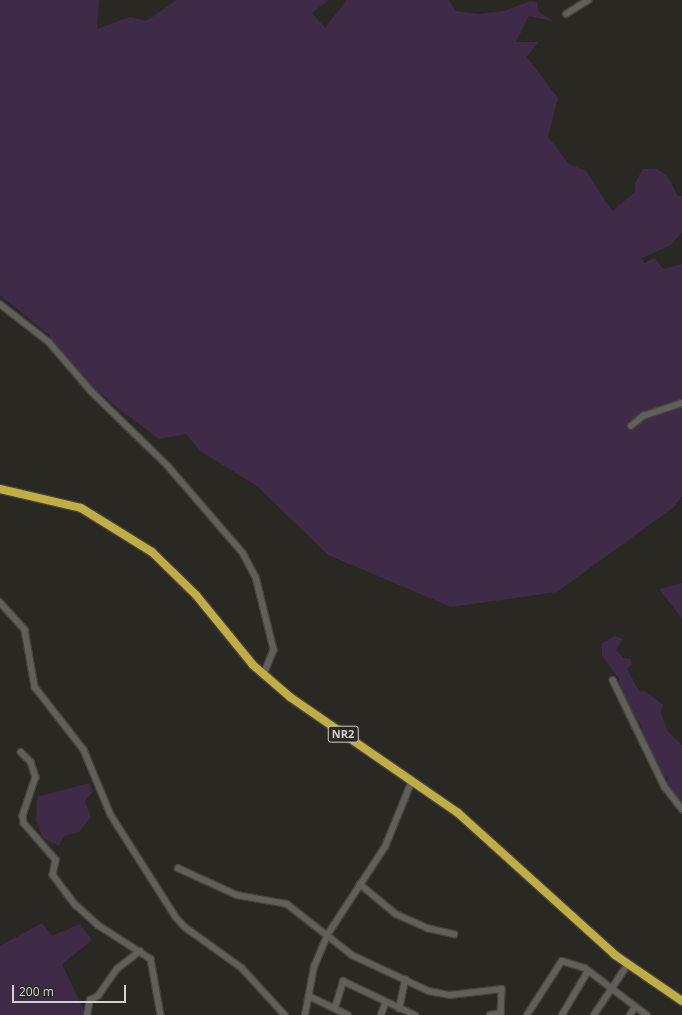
<!DOCTYPE html>
<style>
body{margin:0}
#map{position:relative;width:682px;height:1015px;overflow:hidden;background:#292823;font-family:"Open Sans",sans-serif}
div>[style]{position:absolute}
.green>*{inset:0;background:#3f2b48}
.roads{filter:drop-shadow(1px 0 #44433e) drop-shadow(-1px 0 #44433e) drop-shadow(0 1px #44433e) drop-shadow(0 -1px #44433e)}
.minor>*{height:5.5px;margin:-2.75px;padding:0 2.75px;transform-origin:2.75px;border-radius:2.75px;background:#605f59}
.highway>*{height:8px;margin:-4px;padding:0 4px;transform-origin:4px;border-radius:4px;background:#c0ae44}
span{translate:-50% -50%;white-space:nowrap;text-align:center;line-height:1.15;-webkit-text-stroke:4px #292823;paint-order:stroke}
.shield-label span{padding:1px 3px;background:#292823;border:1px solid;border-radius:3px;-webkit-text-stroke-width:0}
.shield-label{font-size:11px;color:#d2d1ce;font-weight:700}
.scale{position:absolute;left:12px;top:985px;width:114px;height:18px;box-sizing:border-box;border:2px solid #d2d1ce;border-top:0;padding-left:5px;font-size:12px;line-height:14px;white-space:nowrap;color:#d2d1ce;-webkit-text-stroke:3px #292823;paint-order:stroke}
</style>
<div id="map">
<div class="green">
<i style="clip-path:polygon(0 0,99px 0,97px 29px,130px 17px,146px 21px,177px 0,329px 0,312px 13px,325px 28px,347px 0,449px 0,456px 11px,478px 14px,504px 11px,530px 1px,537px 2px,539px 12px,553px 21px,529px 16px,516px 42px,538px 42px,527px 57px,558px 98px,548px 137px,569px 164px,586px 171px,612px 211px,635px 192px,635px 183px,643px 169px,656px 169px,667px 175px,678px 196px,682px 196px,682px 232px,671px 245px,642px 258px,644px 263px,655px 258px,663px 269px,682px 264px,682px 496px,674px 507px,557px 592px,451px 607px,328px 555px,257px 486px,200px 451px,186px 434px,159px 439px,119px 409px,86px 382px,48px 334px,0 295px)"></i>
<i style="clip-path:polygon(682px 583px,682px 619px,659px 589px)"></i>
<i style="clip-path:polygon(615px 636px,623px 639px,616px 650px,624px 658px,631px 659px,632px 665px,627px 668px,635px 684px,640px 692px,645px 691px,663px 705px,661px 713px,668px 732px,682px 745px,682px 806px,666px 784px,669px 776px,663px 777px,648px 748px,640px 723px,630px 713px,618px 678px,602px 655px,602px 643px)"></i>
<i style="clip-path:polygon(89px 783px,93px 791px,85px 802px,91px 817px,79px 832px,64px 836px,59px 846px,43px 838px,36px 821px,37px 797px)"></i>
<i style="clip-path:polygon(42px 923px,52px 936px,80px 924px,92px 940px,62px 964px,86px 1015px,0 1015px,0 946px)"></i>
</div>
<div class="roads">
<div class="minor">
<i style="left:566px;top:14px;width:26px;rotate:-32deg"></i>
<i style="left:0;top:304px;width:62px;rotate:37.8deg"></i>
<i style="left:49px;top:342px;width:66px;rotate:49.3deg"></i>
<i style="left:92px;top:392px;width:106px;rotate:44.2deg"></i>
<i style="left:168px;top:466px;width:115px;rotate:49.2deg"></i>
<i style="left:243px;top:553px;width:27px;rotate:62deg"></i>
<i style="left:256px;top:577px;width:75px;rotate:76.1deg"></i>
<i style="left:274px;top:650px;width:27px;rotate:112deg"></i>
<i style="left:631px;top:426px;width:16px;rotate:-40deg"></i>
<i style="left:643px;top:416px;width:41px;rotate:-18.4deg"></i>
<i style="left:0;top:602px;width:38px;rotate:48deg"></i>
<i style="left:25px;top:630px;width:58px;rotate:80deg"></i>
<i style="left:35px;top:687px;width:80px;rotate:52.1deg"></i>
<i style="left:84px;top:750px;width:70px;rotate:67.4deg"></i>
<i style="left:111px;top:815px;width:121px;rotate:57.5deg"></i>
<i style="left:176px;top:917px;width:13px;rotate:48deg"></i>
<i style="left:185px;top:927px;width:70px;rotate:35.7deg"></i>
<i style="left:242px;top:968px;width:64px;rotate:47.5deg"></i>
<i style="left:613px;top:680px;width:119px;rotate:64.1deg"></i>
<i style="left:665px;top:787px;width:28px;rotate:52deg"></i>
<i style="left:21px;top:752px;width:14px;rotate:45deg"></i>
<i style="left:31px;top:762px;width:16px;rotate:72deg"></i>
<i style="left:36px;top:777px;width:41px;rotate:108.4deg"></i>
<i style="left:23px;top:816px;width:7px;rotate:82deg"></i>
<i style="left:24px;top:823px;width:49px;rotate:49.1deg"></i>
<i style="left:56px;top:860px;width:15px;rotate:101deg"></i>
<i style="left:53px;top:875px;width:38px;rotate:53deg"></i>
<i style="left:76px;top:905px;width:30px;rotate:42deg"></i>
<i style="left:98px;top:925px;width:63px;rotate:32.7deg"></i>
<i style="left:151px;top:959px;width:57px;rotate:79.9deg"></i>
<i style="left:178px;top:868px;width:65px;rotate:24.6deg"></i>
<i style="left:237px;top:895px;width:51px;rotate:10.2deg"></i>
<i style="left:287px;top:904px;width:83px;rotate:38.1deg"></i>
<i style="left:352px;top:955px;width:85px;rotate:25.1deg"></i>
<i style="left:429px;top:991px;width:21px;rotate:11deg"></i>
<i style="left:450px;top:995px;width:52px;rotate:-6.6deg"></i>
<i style="left:502px;top:989px;width:26px;rotate:92deg"></i>
<i style="left:360px;top:884px;width:47px;rotate:39.8deg"></i>
<i style="left:396px;top:914px;width:34px;rotate:24deg"></i>
<i style="left:427px;top:928px;width:28px;rotate:13deg"></i>
<i style="left:309px;top:996px;width:43px;rotate:26deg"></i>
<i style="left:335px;top:1008px;width:28px;rotate:-73deg"></i>
<i style="left:343px;top:981px;width:80px;rotate:25.3deg"></i>
<i style="left:399px;top:1009px;width:30px;rotate:-78deg"></i>
<i style="left:87px;top:1015px;width:15px;rotate:-79deg"></i>
<i style="left:90px;top:1000px;width:9px;rotate:-27deg"></i>
<i style="left:98px;top:996px;width:33px;rotate:-55deg"></i>
<i style="left:117px;top:969px;width:29px;rotate:-38deg"></i>
<i style="left:305px;top:1015px;width:49px;rotate:-79.4deg"></i>
<i style="left:314px;top:967px;width:36px;rotate:-67deg"></i>
<i style="left:328px;top:934px;width:104px;rotate:-56.8deg"></i>
<i style="left:385px;top:847px;width:71px;rotate:-67.8deg"></i>
<i style="left:381px;top:1015px;width:12px;rotate:-70deg"></i>
<i style="left:490px;top:1015px;width:11px;rotate:-10deg"></i>
<i style="left:527px;top:1015px;width:64px;rotate:-57.1deg"></i>
<i style="left:562px;top:961px;width:24px;rotate:17deg"></i>
<i style="left:585px;top:968px;width:78px;rotate:37.2deg"></i>
<i style="left:562px;top:1015px;width:51px;rotate:-59.4deg"></i>
<i style="left:594px;top:1015px;width:61px;rotate:-56.3deg"></i>
<i style="left:630px;top:1015px;width:9px;rotate:-58deg"></i>
</div>
<div class="highway">
<i style="left:0;top:489px;width:83px;rotate:13.2deg"></i>
<i style="left:81px;top:508px;width:84px;rotate:31.8deg"></i>
<i style="left:152px;top:552px;width:62px;rotate:44.3deg"></i>
<i style="left:196px;top:595px;width:90px;rotate:50.8deg"></i>
<i style="left:253px;top:665px;width:49px;rotate:40.9deg"></i>
<i style="left:290px;top:697px;width:204px;rotate:34.6deg"></i>
<i style="left:458px;top:813px;width:212px;rotate:42.1deg"></i>
<i style="left:615px;top:955px;width:81px;rotate:34.5deg"></i>
</div>
</div>
<div class="shield-label">
<span style="left:343px;top:734px">NR2</span>
</div>
<div class="scale">200 m</div>
</div>
